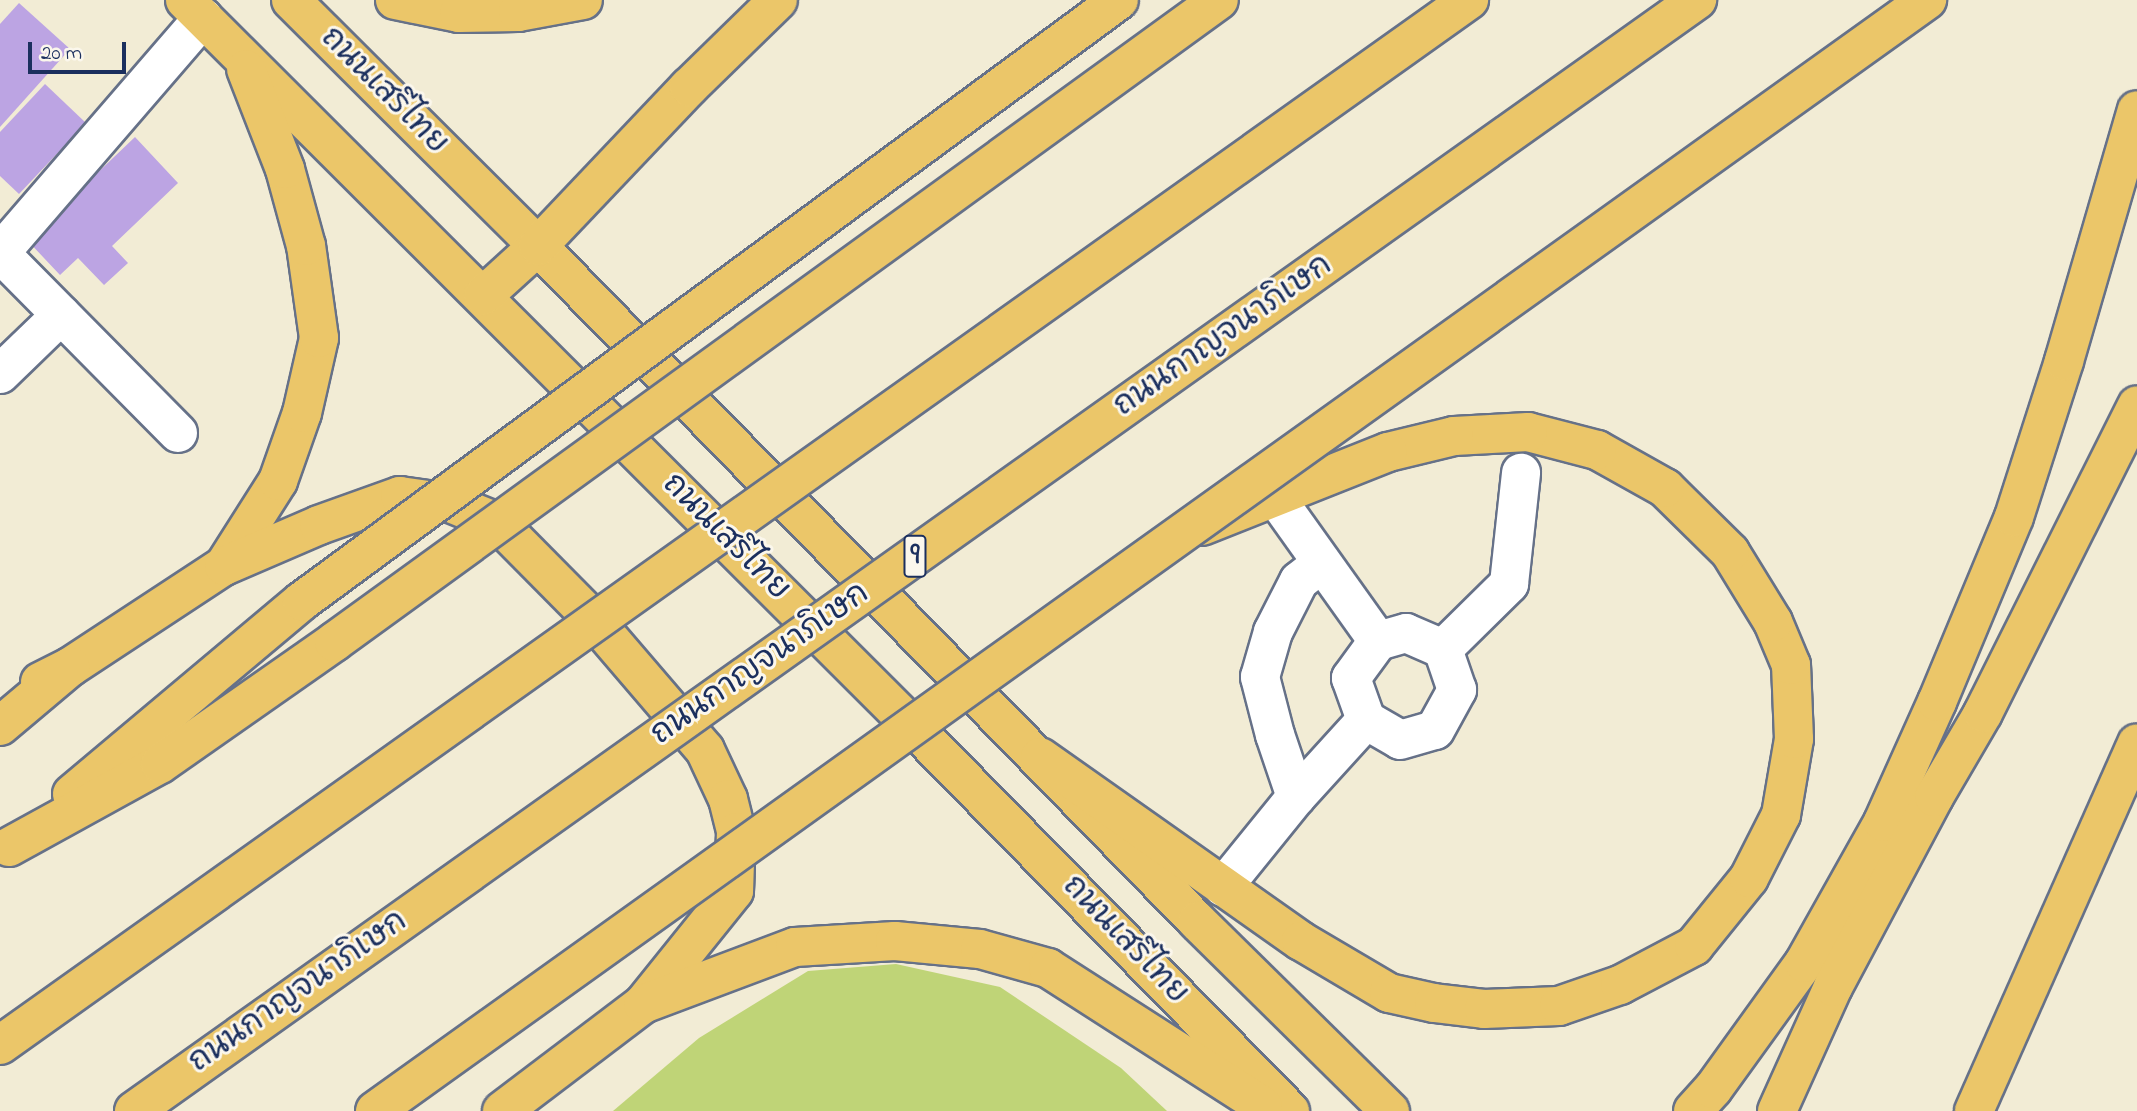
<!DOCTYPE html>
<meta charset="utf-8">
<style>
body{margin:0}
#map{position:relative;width:2137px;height:1111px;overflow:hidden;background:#f2ecd5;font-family:"Indie Flower","Playpen Sans Thai",sans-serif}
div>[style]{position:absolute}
.green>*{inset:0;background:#bfd477}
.building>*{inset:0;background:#bca4e3}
.roads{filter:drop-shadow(2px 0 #667188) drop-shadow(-2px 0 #667188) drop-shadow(0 2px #667188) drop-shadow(0 -2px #667188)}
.minor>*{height:38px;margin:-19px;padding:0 19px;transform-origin:19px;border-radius:19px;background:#fff}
.major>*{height:38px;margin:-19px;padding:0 19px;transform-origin:19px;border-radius:19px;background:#ebc669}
.highway>*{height:38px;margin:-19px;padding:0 19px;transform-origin:19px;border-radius:19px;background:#ebc669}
.bridges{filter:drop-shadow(2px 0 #667188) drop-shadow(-2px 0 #667188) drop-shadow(0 2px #667188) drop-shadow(0 -2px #667188)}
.highway-bridge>*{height:38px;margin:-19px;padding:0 19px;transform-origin:19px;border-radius:19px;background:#ebc669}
span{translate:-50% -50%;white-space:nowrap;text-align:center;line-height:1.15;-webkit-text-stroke:6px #fbf7ec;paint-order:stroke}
.shield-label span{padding:2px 5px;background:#fbf7ec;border:2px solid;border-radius:5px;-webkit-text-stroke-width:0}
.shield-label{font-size:30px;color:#1b2f5e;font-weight:700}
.street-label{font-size:32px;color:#1b2f5e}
.scale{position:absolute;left:28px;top:42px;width:98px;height:32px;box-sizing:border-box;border:4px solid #1b2f5e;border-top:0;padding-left:9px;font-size:21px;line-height:24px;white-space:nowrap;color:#1b2f5e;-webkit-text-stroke:5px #fbf7ec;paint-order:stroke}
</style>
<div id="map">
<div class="green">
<i style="clip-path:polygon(896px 964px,1000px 987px,1121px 1068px,1167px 1111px,613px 1111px,699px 1038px,808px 971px)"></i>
</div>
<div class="building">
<i style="clip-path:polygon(19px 3px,70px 49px,0 127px,0 24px)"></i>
<i style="clip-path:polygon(45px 84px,86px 123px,19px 194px,0 176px,0 132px)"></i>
<i style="clip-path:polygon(135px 137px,178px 183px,112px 246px,128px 263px,104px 285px,78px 258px,60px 275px,27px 240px)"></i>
</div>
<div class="roads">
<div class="minor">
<i style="left:0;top:374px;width:85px;rotate:-44deg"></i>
<i style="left:178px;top:433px;width:253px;rotate:-134.7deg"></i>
<i style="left:0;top:253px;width:311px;rotate:-49.2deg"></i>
<i style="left:1276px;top:498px;width:176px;rotate:54.5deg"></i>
<i style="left:1443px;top:649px;width:93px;rotate:-44.6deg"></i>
<i style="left:1509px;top:584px;width:112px;rotate:-83.8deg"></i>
<i style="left:1296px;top:797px;width:65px;rotate:-108.7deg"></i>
<i style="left:1275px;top:735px;width:60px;rotate:-104.5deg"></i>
<i style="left:1260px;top:677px;width:47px;rotate:-73.9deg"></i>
<i style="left:1273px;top:632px;width:57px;rotate:-63deg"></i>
<i style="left:1299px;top:581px;width:29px;rotate:-38deg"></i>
<i style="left:1223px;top:887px;width:116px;rotate:-51deg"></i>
<i style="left:1296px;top:797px;width:104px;rotate:-47.7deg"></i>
<i style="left:1366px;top:720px;width:39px;rotate:30deg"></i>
<i style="left:1400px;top:740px;width:36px;rotate:-16deg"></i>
<i style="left:1435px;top:730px;width:46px;rotate:-61.2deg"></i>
<i style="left:1457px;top:690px;width:43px;rotate:-108.9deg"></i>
<i style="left:1443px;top:649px;width:40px;rotate:-156.6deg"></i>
<i style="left:1406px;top:633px;width:29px;rotate:164deg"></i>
<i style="left:1378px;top:641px;width:46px;rotate:126.1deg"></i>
<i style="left:1351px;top:678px;width:45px;rotate:70.3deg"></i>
</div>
<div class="major">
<i style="left:185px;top:0;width:1043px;rotate:44.96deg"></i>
<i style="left:923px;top:737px;width:524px;rotate:45.54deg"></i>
<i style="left:291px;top:0;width:349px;rotate:44.9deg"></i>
<i style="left:538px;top:246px;width:943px;rotate:45.69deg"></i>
<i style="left:1197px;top:921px;width:271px;rotate:44.6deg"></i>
<i style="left:395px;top:0;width:65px;rotate:11.5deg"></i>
<i style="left:459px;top:13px;width:59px;rotate:-1deg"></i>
<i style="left:518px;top:12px;width:66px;rotate:-10.5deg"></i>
<i style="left:224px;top:566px;width:101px;rotate:-57.6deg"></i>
<i style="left:278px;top:481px;width:72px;rotate:-70.6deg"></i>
<i style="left:302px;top:413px;width:77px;rotate:-77.2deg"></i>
<i style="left:319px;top:338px;width:93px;rotate:-98deg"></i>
<i style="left:306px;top:246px;width:80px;rotate:-105.3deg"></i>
<i style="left:285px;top:169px;width:107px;rotate:-111.3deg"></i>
<i style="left:40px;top:682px;width:34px;rotate:-27deg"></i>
<i style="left:70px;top:667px;width:184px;rotate:-33.3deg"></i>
<i style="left:224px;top:566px;width:103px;rotate:-23.3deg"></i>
<i style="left:319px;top:525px;width:86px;rotate:-19.7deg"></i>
<i style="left:400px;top:496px;width:50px;rotate:8deg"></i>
<i style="left:450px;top:503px;width:51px;rotate:22deg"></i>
<i style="left:497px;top:522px;width:134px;rotate:45.3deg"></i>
<i style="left:591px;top:617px;width:175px;rotate:49.4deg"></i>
<i style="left:705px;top:750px;width:54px;rotate:64.9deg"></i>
<i style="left:728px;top:799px;width:34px;rotate:76deg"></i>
<i style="left:736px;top:832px;width:59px;rotate:91.9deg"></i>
<i style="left:734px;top:891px;width:145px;rotate:128.8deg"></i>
<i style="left:643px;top:1004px;width:177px;rotate:142.8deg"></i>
<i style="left:643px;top:1004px;width:162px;rotate:-20.6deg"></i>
<i style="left:795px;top:947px;width:100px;rotate:-3.4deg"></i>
<i style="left:895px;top:941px;width:85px;rotate:5.4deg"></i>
<i style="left:980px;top:949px;width:71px;rotate:15.6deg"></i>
<i style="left:1048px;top:968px;width:255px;rotate:32.7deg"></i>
<i style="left:1974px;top:1111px;width:402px;rotate:-66.1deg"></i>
</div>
<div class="highway">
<i style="left:483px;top:296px;width:74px;rotate:-42.3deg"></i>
<i style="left:538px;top:246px;width:219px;rotate:-46.5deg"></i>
<i style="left:689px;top:87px;width:124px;rotate:-44.3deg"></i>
<i style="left:0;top:726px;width:92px;rotate:-40.1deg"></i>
<i style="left:1040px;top:757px;width:319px;rotate:35.2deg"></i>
<i style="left:1301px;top:941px;width:102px;rotate:30.6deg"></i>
<i style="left:1389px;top:993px;width:46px;rotate:12.5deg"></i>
<i style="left:1434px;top:1003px;width:50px;rotate:6.8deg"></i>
<i style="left:1484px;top:1009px;width:75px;rotate:-2.3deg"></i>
<i style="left:1559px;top:1006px;width:65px;rotate:-19deg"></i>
<i style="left:1620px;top:985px;width:84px;rotate:-27.8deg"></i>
<i style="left:1694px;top:946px;width:87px;rotate:-51deg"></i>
<i style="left:1749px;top:878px;width:71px;rotate:-63.1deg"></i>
<i style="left:1781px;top:815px;width:77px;rotate:-80.3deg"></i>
<i style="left:1794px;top:739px;width:74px;rotate:-92.3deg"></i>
<i style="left:1791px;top:665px;width:47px;rotate:-112.7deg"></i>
<i style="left:1773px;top:622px;width:82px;rotate:-121.6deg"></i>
<i style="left:1730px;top:552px;width:91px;rotate:-135.4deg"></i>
<i style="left:1665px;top:488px;width:78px;rotate:-150.8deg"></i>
<i style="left:1597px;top:450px;width:71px;rotate:-165.4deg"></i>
<i style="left:1528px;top:432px;width:74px;rotate:176.9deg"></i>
<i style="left:1454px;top:436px;width:68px;rotate:166.4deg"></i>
<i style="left:1388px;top:452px;width:200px;rotate:158.3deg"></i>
<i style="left:1693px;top:1111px;width:30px;rotate:-48deg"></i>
<i style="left:1713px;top:1089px;width:155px;rotate:-54.2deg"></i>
<i style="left:1804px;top:963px;width:162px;rotate:-60.7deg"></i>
<i style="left:1883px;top:822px;width:132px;rotate:-65.8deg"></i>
<i style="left:1937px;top:702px;width:200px;rotate:-67.4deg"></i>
<i style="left:2014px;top:517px;width:164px;rotate:-72.2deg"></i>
<i style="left:2064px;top:361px;width:261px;rotate:-73.8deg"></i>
<i style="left:1777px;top:1111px;width:136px;rotate:-65.7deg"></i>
<i style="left:1833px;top:987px;width:215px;rotate:-62deg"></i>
<i style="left:1934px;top:797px;width:97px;rotate:-59.7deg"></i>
<i style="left:1983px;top:713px;width:344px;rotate:-63.4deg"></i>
</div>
</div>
<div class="bridges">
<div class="highway-bridge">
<i style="left:72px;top:794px;width:300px;rotate:-40deg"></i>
<i style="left:302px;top:601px;width:1014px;rotate:-36.34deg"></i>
<i style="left:9px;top:847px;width:172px;rotate:-28.8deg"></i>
<i style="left:160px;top:764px;width:213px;rotate:-35deg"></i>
<i style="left:334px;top:642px;width:1093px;rotate:-35.96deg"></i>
<i style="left:0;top:1045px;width:1803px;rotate:-35.43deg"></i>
<i style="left:134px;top:1111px;width:1918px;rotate:-35.41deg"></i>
<i style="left:375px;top:1111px;width:1909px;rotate:-35.6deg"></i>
</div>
</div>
<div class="shield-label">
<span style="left:915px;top:556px">9</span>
</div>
<div class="street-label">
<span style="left:383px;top:92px;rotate:45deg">ถนนเสรีไทย</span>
<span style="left:1224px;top:337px;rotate:-35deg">ถนนกาญจนาภิเษก</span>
<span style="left:725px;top:538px;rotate:45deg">ถนนเสรีไทย</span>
<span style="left:761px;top:665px;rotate:-35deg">ถนนกาญจนาภิเษก</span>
<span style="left:1124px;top:941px;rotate:46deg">ถนนเสรีไทย</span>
<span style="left:299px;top:993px;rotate:-35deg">ถนนกาญจนาภิเษก</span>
</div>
<div class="scale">20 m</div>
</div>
